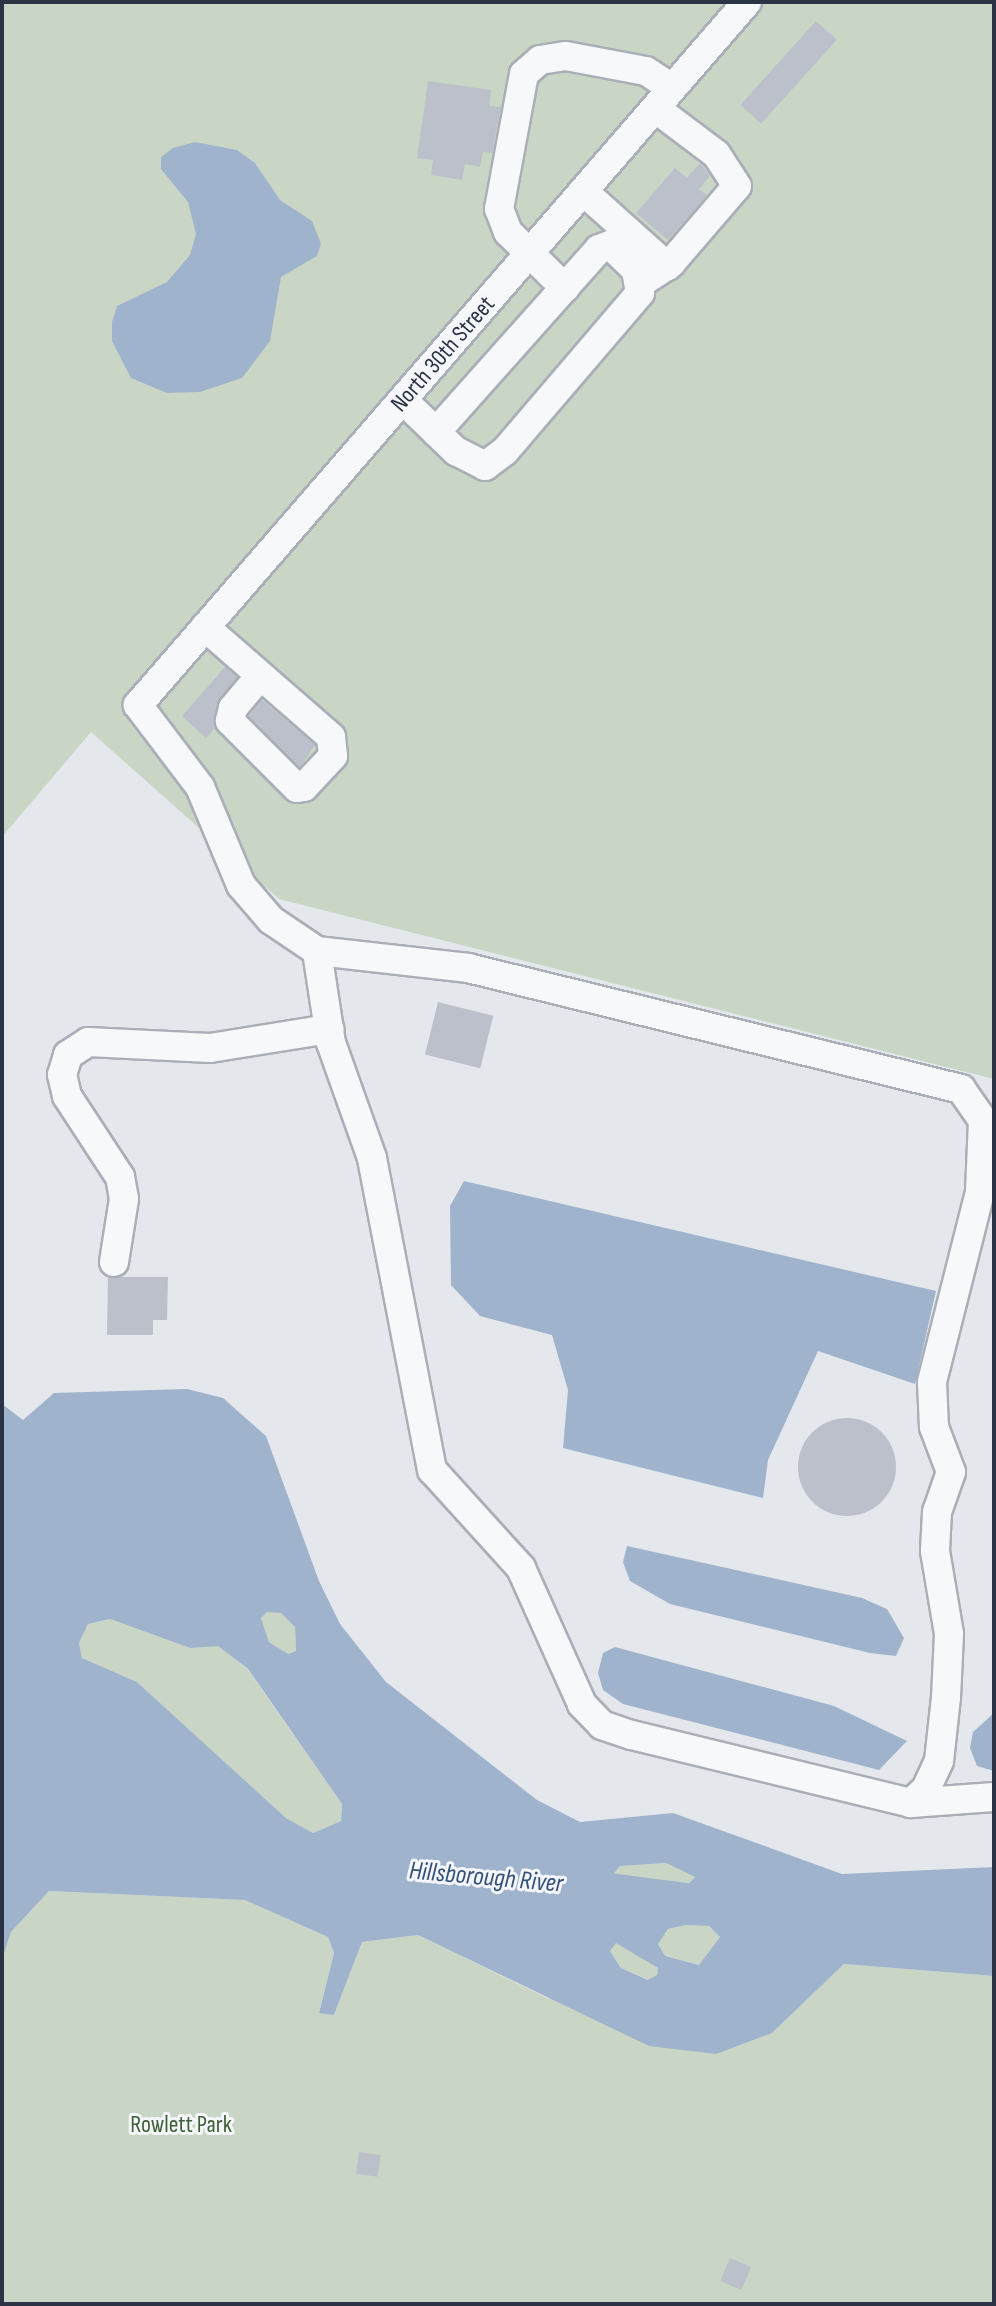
<!DOCTYPE html>
<style>
body{margin:0}
#map{position:relative;width:996px;height:2306px;overflow:hidden;background:#e4e7ec;font-family:"Sofia Sans Condensed",sans-serif}
div>[style]{position:absolute}
.green>*{inset:0;background:#c9d6c5}
.water>*{inset:0;background:#9fb4cc}
.river>*{height:36px;margin:-18px;padding:0 18px;transform-origin:18px;border-radius:18px;background:#9fb4cc}
.building>*{inset:0;background:#bbc0ca;transform-origin:0 0}
.round{border-radius:50%}
.roads{filter:drop-shadow(2px 0 #a9aeb7) drop-shadow(-2px 0 #a9aeb7) drop-shadow(0 2px #a9aeb7) drop-shadow(0 -2px #a9aeb7)}
.minor>*{height:28px;margin:-14px;padding:0 14px;transform-origin:14px;border-radius:14px;background:#f7f8fa}
span{translate:-50% -50%;white-space:nowrap;text-align:center;line-height:1.15;-webkit-text-stroke:6px #f4f6f9;paint-order:stroke}
.street-label{font-size:24px;color:#2b3445}
.park-label{font-size:24px;color:#3f6138}
.water-label{font-size:26px;color:#34527a;font-style:italic}
.frame{position:absolute;inset:0;border:4px solid #2b3445;pointer-events:none}
</style>
<div id="map">
<div class="green">
<i style="clip-path:polygon(2px 2px,994px 2px,994px 1079px,279px 899px,91px 732px,2px 837px)"></i>
<i style="clip-path:polygon(268px 1611px,281px 1613px,295px 1627px,296px 1651px,288px 1654px,269px 1642px,261px 1618px)"></i>
<i style="clip-path:polygon(110px 1619px,190px 1648px,218px 1645px,248px 1670px,342px 1804px,341px 1821px,313px 1833px,286px 1818px,137px 1682px,82px 1658px,79px 1643px,88px 1624px)"></i>
<i style="clip-path:polygon(666px 1863px,695px 1877px,676px 1900px,638px 1901px,607px 1882px,620px 1866px)"></i>
<i style="clip-path:polygon(49px 1891px,245px 1900px,328px 1937px,334px 1953px,319px 2012px,334px 2015px,362px 1942px,418px 1935px,547px 1998px,772px 2033px,844px 1964px,994px 1976px,994px 2304px,2px 2304px,2px 1960px,11px 1932px)"></i>
<i style="clip-path:polygon(686px 1925px,709px 1926px,720px 1937px,700px 1965px,664px 1956px,658px 1943px,668px 1929px)"></i>
<i style="clip-path:polygon(616px 1942px,658px 1968px,657px 1975px,649px 1980px,621px 1968px,610px 1951px)"></i>
</div>
<div class="water">
<i style="clip-path:polygon(195px 142px,237px 150px,255px 163px,280px 200px,312px 221px,321px 244px,317px 256px,281px 277px,270px 341px,242px 378px,200px 392px,167px 393px,131px 378px,112px 341px,112px 322px,117px 306px,167px 282px,190px 255px,196px 234px,188px 202px,161px 169px,161px 157px,173px 148px)"></i>
<i style="clip-path:polygon(464px 1181px,936px 1291px,915px 1384px,818px 1351px,768px 1460px,763px 1498px,563px 1448px,568px 1390px,552px 1335px,480px 1316px,451px 1285px,450px 1206px)"></i>
<i style="clip-path:polygon(evenodd,187px 1389px,223px 1398px,266px 1436px,319px 1581px,340px 1624px,386px 1682px,537px 1800px,580px 1822px,673px 1813px,842px 1874px,994px 1867px,994px 1976px,844px 1964px,772px 2033px,716px 2054px,649px 2046px,418px 1935px,362px 1942px,334px 2015px,319px 2013px,334px 1953px,328px 1937px,245px 1900px,49px 1891px,11px 1932px,2px 1960px,2px 1404px,23px 1420px,54px 1393px,187px 1389px,267px 1612px,281px 1613px,295px 1627px,296px 1651px,288px 1654px,269px 1642px,261px 1618px,267px 1612px,187px 1389px,110px 1619px,190px 1648px,218px 1646px,248px 1669px,342px 1804px,341px 1821px,313px 1833px,286px 1818px,137px 1682px,82px 1658px,79px 1643px,88px 1624px,110px 1619px,187px 1389px,666px 1863px,695px 1877px,675px 1900px,638px 1901px,607px 1882px,620px 1866px,666px 1863px,187px 1389px,686px 1925px,709px 1926px,720px 1937px,699px 1965px,665px 1956px,658px 1944px,668px 1929px,686px 1925px,187px 1389px,616px 1943px,658px 1968px,657px 1975px,648px 1980px,621px 1968px,610px 1951px,616px 1943px)"></i>
<i style="clip-path:polygon(627px 1546px,862px 1598px,887px 1609px,904px 1638px,896px 1656px,870px 1653px,670px 1604px,630px 1581px,623px 1562px)"></i>
<i style="clip-path:polygon(615px 1647px,834px 1706px,907px 1741px,879px 1770px,623px 1704px,603px 1690px,598px 1673px,603px 1653px)"></i>
<i style="clip-path:polygon(994px 1713px,994px 1771px,977px 1766px,970px 1748px,973px 1732px)"></i>
</div>
<div class="river">
<i style="left:572px;top:1886px;width:152px;rotate:7.5deg"></i>
</div>
<div class="building">
<i style="left:816px;top:21px;width:28px;height:113px;rotate:42deg"></i>
<i style="clip-path:polygon(428px 81px,491px 90px,489px 106px,501px 107px,492px 153px,483px 152px,480px 167px,465px 164px,462px 180px,431px 175px,433px 160px,417px 158px)"></i>
<i style="clip-path:polygon(700px 163px,710px 176px,699px 189px,707px 195px,668px 240px,636px 213px,675px 168px,687px 178px)"></i>
<i style="clip-path:polygon(225px 667px,237px 677px,220px 698px,215px 728px,206px 738px,182px 716px)"></i>
<i style="clip-path:polygon(262px 700px,315px 745px,300px 767px,249px 716px)"></i>
<i style="left:438px;top:1002px;width:57px;height:54px;rotate:14deg"></i>
<i style="clip-path:polygon(108px 1277px,168px 1277px,167px 1320px,153px 1320px,153px 1335px,107px 1335px)"></i>
<i class="round" style="left:798px;top:1418px;width:98px;height:98px"></i>
<i style="left:359px;top:2152px;width:22px;height:22px;rotate:8deg"></i>
<i style="left:730px;top:2258px;width:23px;height:25px;rotate:23deg"></i>
</div>
<div class="roads">
<div class="minor">
<i style="left:583px;top:191px;width:113px;rotate:41.8deg"></i>
<i style="left:642px;top:282px;width:35px;rotate:-33deg"></i>
<i style="left:671px;top:263px;width:101px;rotate:-49.4deg"></i>
<i style="left:737px;top:186px;width:38px;rotate:-123deg"></i>
<i style="left:716px;top:154px;width:76px;rotate:-143deg"></i>
<i style="left:565px;top:288px;width:80px;rotate:-135.5deg"></i>
<i style="left:508px;top:232px;width:25px;rotate:-111deg"></i>
<i style="left:499px;top:209px;width:137px;rotate:-79.5deg"></i>
<i style="left:524px;top:74px;width:21px;rotate:-41deg"></i>
<i style="left:540px;top:60px;width:26px;rotate:-9deg"></i>
<i style="left:566px;top:56px;width:81px;rotate:10.6deg"></i>
<i style="left:646px;top:71px;width:31px;rotate:33deg"></i>
<i style="left:403px;top:400px;width:46px;rotate:44.1deg"></i>
<i style="left:436px;top:432px;width:28px;rotate:44deg"></i>
<i style="left:456px;top:451px;width:33px;rotate:27deg"></i>
<i style="left:485px;top:466px;width:25px;rotate:-37deg"></i>
<i style="left:505px;top:451px;width:208px;rotate:-49.5deg"></i>
<i style="left:640px;top:293px;width:23px;rotate:-100deg"></i>
<i style="left:636px;top:270px;width:36px;rotate:-136deg"></i>
<i style="left:610px;top:245px;width:12px;rotate:160deg"></i>
<i style="left:599px;top:249px;width:245px;rotate:131.7deg"></i>
<i style="left:205px;top:627px;width:167px;rotate:41.1deg"></i>
<i style="left:331px;top:737px;width:19px;rotate:84deg"></i>
<i style="left:333px;top:756px;width:42px;rotate:133.1deg"></i>
<i style="left:304px;top:787px;width:7px;rotate:172deg"></i>
<i style="left:297px;top:788px;width:95px;rotate:-135deg"></i>
<i style="left:230px;top:721px;width:13px;rotate:-77deg"></i>
<i style="left:233px;top:708px;width:42px;rotate:-49.8deg"></i>
<i style="left:317px;top:951px;width:152px;rotate:6.4deg"></i>
<i style="left:468px;top:968px;width:508px;rotate:13.79deg"></i>
<i style="left:961px;top:1089px;width:38px;rotate:55deg"></i>
<i style="left:983px;top:1120px;width:72px;rotate:92.4deg"></i>
<i style="left:980px;top:1192px;width:196px;rotate:104.2deg"></i>
<i style="left:932px;top:1382px;width:45px;rotate:87.5deg"></i>
<i style="left:934px;top:1427px;width:48px;rotate:69.3deg"></i>
<i style="left:951px;top:1472px;width:42px;rotate:109.3deg"></i>
<i style="left:937px;top:1512px;width:39px;rotate:93deg"></i>
<i style="left:935px;top:1551px;width:84px;rotate:80.4deg"></i>
<i style="left:949px;top:1634px;width:63px;rotate:92.7deg"></i>
<i style="left:946px;top:1697px;width:64px;rotate:96.2deg"></i>
<i style="left:939px;top:1761px;width:31px;rotate:115deg"></i>
<i style="left:926px;top:1789px;width:21px;rotate:137deg"></i>
<i style="left:911px;top:1803px;width:288px;rotate:-166.3deg"></i>
<i style="left:631px;top:1735px;width:31px;rotate:-161deg"></i>
<i style="left:602px;top:1725px;width:29px;rotate:-134deg"></i>
<i style="left:582px;top:1704px;width:149px;rotate:-114.2deg"></i>
<i style="left:521px;top:1568px;width:132px;rotate:-132.2deg"></i>
<i style="left:432px;top:1470px;width:318px;rotate:-100.9deg"></i>
<i style="left:372px;top:1158px;width:122px;rotate:-109.6deg"></i>
<i style="left:331px;top:1043px;width:93px;rotate:-98.7deg"></i>
<i style="left:317px;top:951px;width:55px;rotate:-146deg"></i>
<i style="left:271px;top:920px;width:46px;rotate:-130.6deg"></i>
<i style="left:241px;top:885px;width:106px;rotate:-112.7deg"></i>
<i style="left:200px;top:787px;width:103px;rotate:-127.1deg"></i>
<i style="left:138px;top:705px;width:930px;rotate:-49.1deg"></i>
<i style="left:114px;top:1262px;width:64px;rotate:-81deg"></i>
<i style="left:124px;top:1199px;width:22px;rotate:-100deg"></i>
<i style="left:120px;top:1177px;width:97px;rotate:-123.2deg"></i>
<i style="left:67px;top:1096px;width:22px;rotate:-103deg"></i>
<i style="left:62px;top:1075px;width:21px;rotate:-73deg"></i>
<i style="left:68px;top:1055px;width:24px;rotate:-33deg"></i>
<i style="left:88px;top:1042px;width:122px;rotate:2.8deg"></i>
<i style="left:210px;top:1048px;width:121px;rotate:-9.1deg"></i>
<i style="left:911px;top:1803px;width:83px;rotate:-4.1deg"></i>
</div>
</div>
<div class="street-label">
<span style="left:443px;top:354px;rotate:-49deg">North 30th Street</span>
</div>
<div class="park-label">
<span style="left:181px;top:2125px">Rowlett Park</span>
</div>
<div class="water-label">
<span style="left:486px;top:1878px;rotate:5deg">Hillsborough River</span>
</div>
<div class="frame"></div>
</div>
